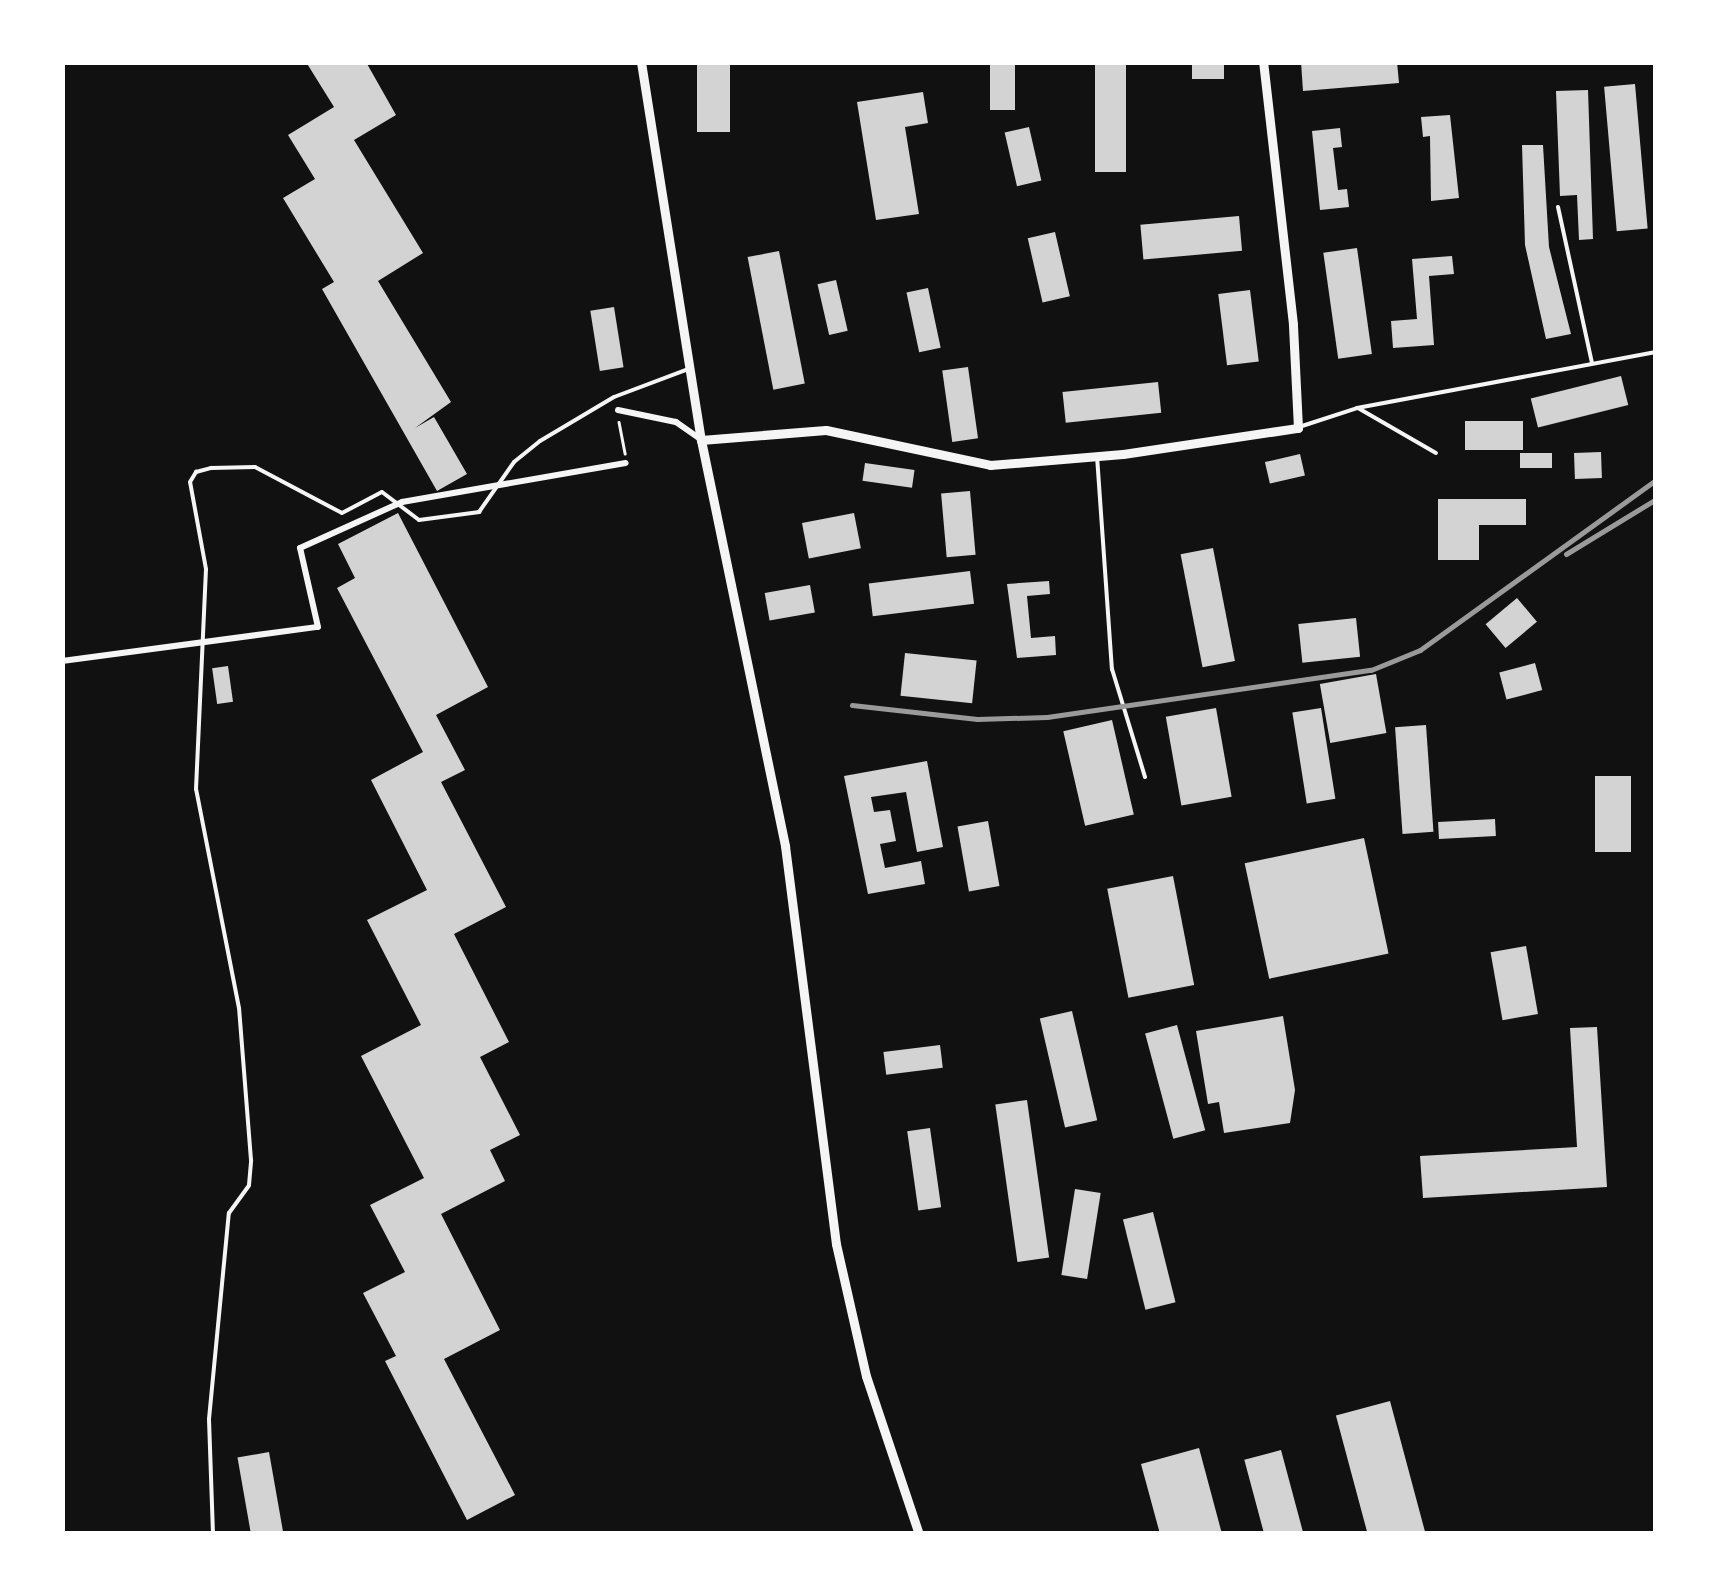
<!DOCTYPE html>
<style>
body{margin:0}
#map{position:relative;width:1718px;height:1596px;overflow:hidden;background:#111;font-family:"Fira Sans",sans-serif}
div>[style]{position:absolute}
.building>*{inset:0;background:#d3d3d3;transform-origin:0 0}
.path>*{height:2.5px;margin:-1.25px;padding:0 1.25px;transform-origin:1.25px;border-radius:1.25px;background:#f5f5f5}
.service>*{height:4px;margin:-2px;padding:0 2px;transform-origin:2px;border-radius:2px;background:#f5f5f5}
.pedestrian>*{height:6px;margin:-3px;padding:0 3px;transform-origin:3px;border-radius:3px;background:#f5f5f5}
.minor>*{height:9px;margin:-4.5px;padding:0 4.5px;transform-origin:4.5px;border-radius:4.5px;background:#f5f5f5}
.rail>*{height:5px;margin:-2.5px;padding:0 2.5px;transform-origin:2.5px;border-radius:2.5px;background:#9a9a9a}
span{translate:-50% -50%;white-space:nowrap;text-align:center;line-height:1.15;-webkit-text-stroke:8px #fff;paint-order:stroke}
.frame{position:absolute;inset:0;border:65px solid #fff;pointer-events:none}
</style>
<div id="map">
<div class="building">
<i style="clip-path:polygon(306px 62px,366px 62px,396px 115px,354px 140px,423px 253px,378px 281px,451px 402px,415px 428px,434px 417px,467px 474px,437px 491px,322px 289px,334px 282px,283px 198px,315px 179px,288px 135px,334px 107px)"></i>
<i style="left:697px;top:62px;width:33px;height:70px"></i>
<i style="left:990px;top:62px;width:25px;height:48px"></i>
<i style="left:1095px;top:62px;width:31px;height:110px"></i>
<i style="left:1192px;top:62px;width:32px;height:17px"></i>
<i style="clip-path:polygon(1301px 62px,1397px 62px,1399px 83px,1303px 91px)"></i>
<i style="left:1635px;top:84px;width:145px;height:31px;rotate:85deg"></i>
<i style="clip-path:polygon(1588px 90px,1593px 239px,1579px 240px,1577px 195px,1560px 196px,1556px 91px)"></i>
<i style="clip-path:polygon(923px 92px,928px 123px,905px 127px,919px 214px,876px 220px,857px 102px)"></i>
<i style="clip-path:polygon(1450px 115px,1459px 198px,1431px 201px,1430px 136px,1423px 137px,1421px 117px)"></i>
<i style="left:1029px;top:127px;width:55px;height:25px;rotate:77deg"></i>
<i style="clip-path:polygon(1340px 128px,1342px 147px,1333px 148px,1338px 190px,1347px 189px,1349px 207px,1320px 210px,1312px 131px)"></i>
<i style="clip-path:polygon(1522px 145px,1543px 145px,1549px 247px,1571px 334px,1546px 339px,1525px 245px)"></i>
<i style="left:1239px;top:216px;width:35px;height:99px;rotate:85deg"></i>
<i style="left:1055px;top:232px;width:66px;height:28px;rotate:77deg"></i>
<i style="left:1357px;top:248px;width:107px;height:34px;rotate:82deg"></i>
<i style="left:779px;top:251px;width:135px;height:32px;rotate:79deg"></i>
<i style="clip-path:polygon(1452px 256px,1454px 274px,1429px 276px,1434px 345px,1393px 348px,1391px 321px,1417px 319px,1412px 259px)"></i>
<i style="left:836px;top:280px;width:52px;height:19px;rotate:77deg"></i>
<i style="left:928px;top:288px;width:61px;height:22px;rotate:78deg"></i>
<i style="left:1250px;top:290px;width:72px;height:32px;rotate:83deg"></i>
<i style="left:614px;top:307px;width:61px;height:24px;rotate:81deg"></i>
<i style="left:968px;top:367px;width:72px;height:26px;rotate:82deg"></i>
<i style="left:1621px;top:376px;width:30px;height:93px;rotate:76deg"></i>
<i style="left:1158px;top:382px;width:31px;height:96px;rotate:84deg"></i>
<i style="left:1523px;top:421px;width:29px;height:58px;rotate:90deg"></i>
<i style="left:1601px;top:452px;width:26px;height:27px;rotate:88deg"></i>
<i style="left:1520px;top:453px;width:32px;height:15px"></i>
<i style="left:1300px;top:454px;width:22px;height:36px;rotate:77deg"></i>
<i style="left:865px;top:463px;width:50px;height:18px;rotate:8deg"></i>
<i style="left:970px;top:491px;width:64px;height:29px;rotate:85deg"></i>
<i style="clip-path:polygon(1438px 499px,1526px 499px,1526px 525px,1479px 525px,1479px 560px,1438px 560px)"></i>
<i style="clip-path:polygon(398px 513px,488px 687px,436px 715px,465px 770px,441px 782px,506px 907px,454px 934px,509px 1042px,480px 1057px,520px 1135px,490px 1150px,505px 1181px,441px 1214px,500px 1330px,444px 1359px,515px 1495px,467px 1520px,385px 1361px,396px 1356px,363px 1293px,405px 1272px,370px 1205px,424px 1178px,361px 1056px,421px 1025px,367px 920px,427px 890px,371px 780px,423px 752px,337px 588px,355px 578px,338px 544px)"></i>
<i style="left:854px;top:513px;width:36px;height:53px;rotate:79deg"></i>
<i style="left:1213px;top:548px;width:115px;height:33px;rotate:79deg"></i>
<i style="left:970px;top:571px;width:33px;height:102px;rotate:83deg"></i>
<i style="clip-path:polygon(1049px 581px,1050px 594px,1027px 596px,1031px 638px,1055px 636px,1056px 655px,1017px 658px,1007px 584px)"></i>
<i style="left:810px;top:585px;width:28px;height:46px;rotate:80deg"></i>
<i style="left:1517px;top:598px;width:31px;height:41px;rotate:50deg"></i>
<i style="left:1356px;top:618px;width:39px;height:58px;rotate:84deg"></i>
<i style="left:905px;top:653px;width:72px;height:43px;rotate:6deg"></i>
<i style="left:1535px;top:663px;width:28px;height:37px;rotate:75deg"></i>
<i style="left:228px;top:666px;width:36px;height:16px;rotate:82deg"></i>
<i style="left:1376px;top:674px;width:60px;height:57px;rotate:80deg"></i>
<i style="left:1216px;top:708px;width:90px;height:51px;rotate:80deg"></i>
<i style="left:1321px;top:708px;width:92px;height:29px;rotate:81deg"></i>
<i style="left:1112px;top:720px;width:97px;height:50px;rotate:77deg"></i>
<i style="left:1426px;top:725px;width:107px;height:31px;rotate:86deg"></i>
<i style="clip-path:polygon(927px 761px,943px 847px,917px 852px,906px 792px,871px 797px,874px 812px,890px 810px,896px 841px,880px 844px,885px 868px,921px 861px,925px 884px,868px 894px,844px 776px)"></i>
<i style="left:1595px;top:776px;width:36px;height:76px"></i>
<i style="left:1495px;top:819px;width:17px;height:57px;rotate:87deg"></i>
<i style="left:988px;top:821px;width:66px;height:31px;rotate:80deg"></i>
<i style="left:1364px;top:838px;width:118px;height:122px;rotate:78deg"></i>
<i style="left:1173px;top:876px;width:111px;height:67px;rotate:79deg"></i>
<i style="left:1526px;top:946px;width:69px;height:36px;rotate:80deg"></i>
<i style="left:1072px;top:1011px;width:112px;height:33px;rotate:77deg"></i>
<i style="clip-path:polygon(1283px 1016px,1295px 1090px,1290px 1123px,1224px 1133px,1219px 1102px,1208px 1104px,1196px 1031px)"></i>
<i style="left:1177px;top:1025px;width:109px;height:33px;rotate:75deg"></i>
<i style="clip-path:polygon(1597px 1027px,1607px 1187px,1423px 1198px,1420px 1156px,1577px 1147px,1570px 1028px)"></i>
<i style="left:940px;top:1045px;width:23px;height:57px;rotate:83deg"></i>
<i style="left:1027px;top:1100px;width:159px;height:32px;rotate:82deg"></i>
<i style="left:930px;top:1128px;width:80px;height:23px;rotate:82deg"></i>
<i style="left:1075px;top:1189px;width:26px;height:87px;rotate:9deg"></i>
<i style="left:1153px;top:1212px;width:93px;height:31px;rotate:76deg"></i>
<i style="left:1390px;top:1401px;width:138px;height:56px;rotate:75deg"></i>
<i style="clip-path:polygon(1199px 1448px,1222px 1534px,1160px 1534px,1141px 1464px)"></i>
<i style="left:1281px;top:1450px;width:87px;height:38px;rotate:75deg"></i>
<i style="left:269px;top:1452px;width:83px;height:32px;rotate:80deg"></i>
</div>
<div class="path">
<i style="left:619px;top:422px;width:32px;rotate:79deg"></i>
</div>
<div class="service">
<i style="left:1558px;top:207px;width:160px;rotate:77.7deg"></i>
<i style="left:1358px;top:408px;width:90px;rotate:30deg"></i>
<i style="left:1299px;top:427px;width:61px;rotate:-18.1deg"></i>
<i style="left:1357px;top:408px;width:304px;rotate:-10.6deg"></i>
<i style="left:1097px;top:456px;width:214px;rotate:86deg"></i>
<i style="left:1112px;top:669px;width:113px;rotate:73deg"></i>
<i style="left:213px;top:1534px;width:115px;rotate:-92deg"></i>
<i style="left:209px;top:1419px;width:207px;rotate:-84.5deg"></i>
<i style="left:229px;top:1213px;width:34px;rotate:-54deg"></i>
<i style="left:249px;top:1185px;width:25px;rotate:-85deg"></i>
<i style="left:251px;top:1160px;width:152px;rotate:-94.5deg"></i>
<i style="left:239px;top:1008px;width:223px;rotate:-101.1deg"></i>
<i style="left:196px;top:789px;width:220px;rotate:-87.4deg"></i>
<i style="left:206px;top:569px;width:88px;rotate:-100.4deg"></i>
<i style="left:190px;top:482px;width:12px;rotate:-59deg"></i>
<i style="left:196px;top:472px;width:16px;rotate:-15deg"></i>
<i style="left:211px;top:468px;width:44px;rotate:-1.3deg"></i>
<i style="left:255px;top:467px;width:98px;rotate:27.9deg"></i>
<i style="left:342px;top:513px;width:45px;rotate:-27.7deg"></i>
<i style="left:382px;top:492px;width:46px;rotate:37.1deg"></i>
<i style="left:419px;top:520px;width:61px;rotate:-7.6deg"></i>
<i style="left:479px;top:512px;width:61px;rotate:-55deg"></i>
<i style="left:514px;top:462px;width:33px;rotate:-39deg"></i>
<i style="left:540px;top:441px;width:86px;rotate:-30.7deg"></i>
<i style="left:614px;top:397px;width:77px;rotate:-20.6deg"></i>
</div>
<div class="pedestrian">
<i style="left:618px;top:410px;width:59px;rotate:11.7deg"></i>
<i style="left:676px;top:422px;width:29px;rotate:35deg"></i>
<i style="left:62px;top:661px;width:258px;rotate:-7.6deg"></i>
<i style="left:318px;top:627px;width:81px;rotate:-102.8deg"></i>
<i style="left:300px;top:548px;width:112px;rotate:-24.3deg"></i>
<i style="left:402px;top:502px;width:227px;rotate:-9.9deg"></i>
</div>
<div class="minor">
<i style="left:641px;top:62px;width:383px;rotate:81deg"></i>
<i style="left:701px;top:440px;width:415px;rotate:78.3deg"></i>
<i style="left:785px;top:846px;width:401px;rotate:82.7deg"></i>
<i style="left:836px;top:1244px;width:135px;rotate:77.2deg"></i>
<i style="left:866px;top:1376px;width:167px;rotate:71.5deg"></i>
<i style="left:701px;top:440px;width:125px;rotate:-4.6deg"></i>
<i style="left:826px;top:430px;width:168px;rotate:12deg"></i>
<i style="left:990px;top:465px;width:133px;rotate:-4.7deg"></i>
<i style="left:1123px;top:454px;width:177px;rotate:-8.5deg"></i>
<i style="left:1298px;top:428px;width:104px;rotate:-92.8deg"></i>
<i style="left:1293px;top:324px;width:264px;rotate:-96.5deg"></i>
</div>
<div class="rail">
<i style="left:1566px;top:554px;width:105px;rotate:-31.4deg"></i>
<i style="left:852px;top:705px;width:126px;rotate:6.4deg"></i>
<i style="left:977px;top:719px;width:70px;rotate:-1.6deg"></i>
<i style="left:1047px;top:717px;width:327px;rotate:-8.3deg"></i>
<i style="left:1371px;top:670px;width:53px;rotate:-22.2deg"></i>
<i style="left:1420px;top:650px;width:291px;rotate:-35.8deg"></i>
</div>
<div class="frame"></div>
</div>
